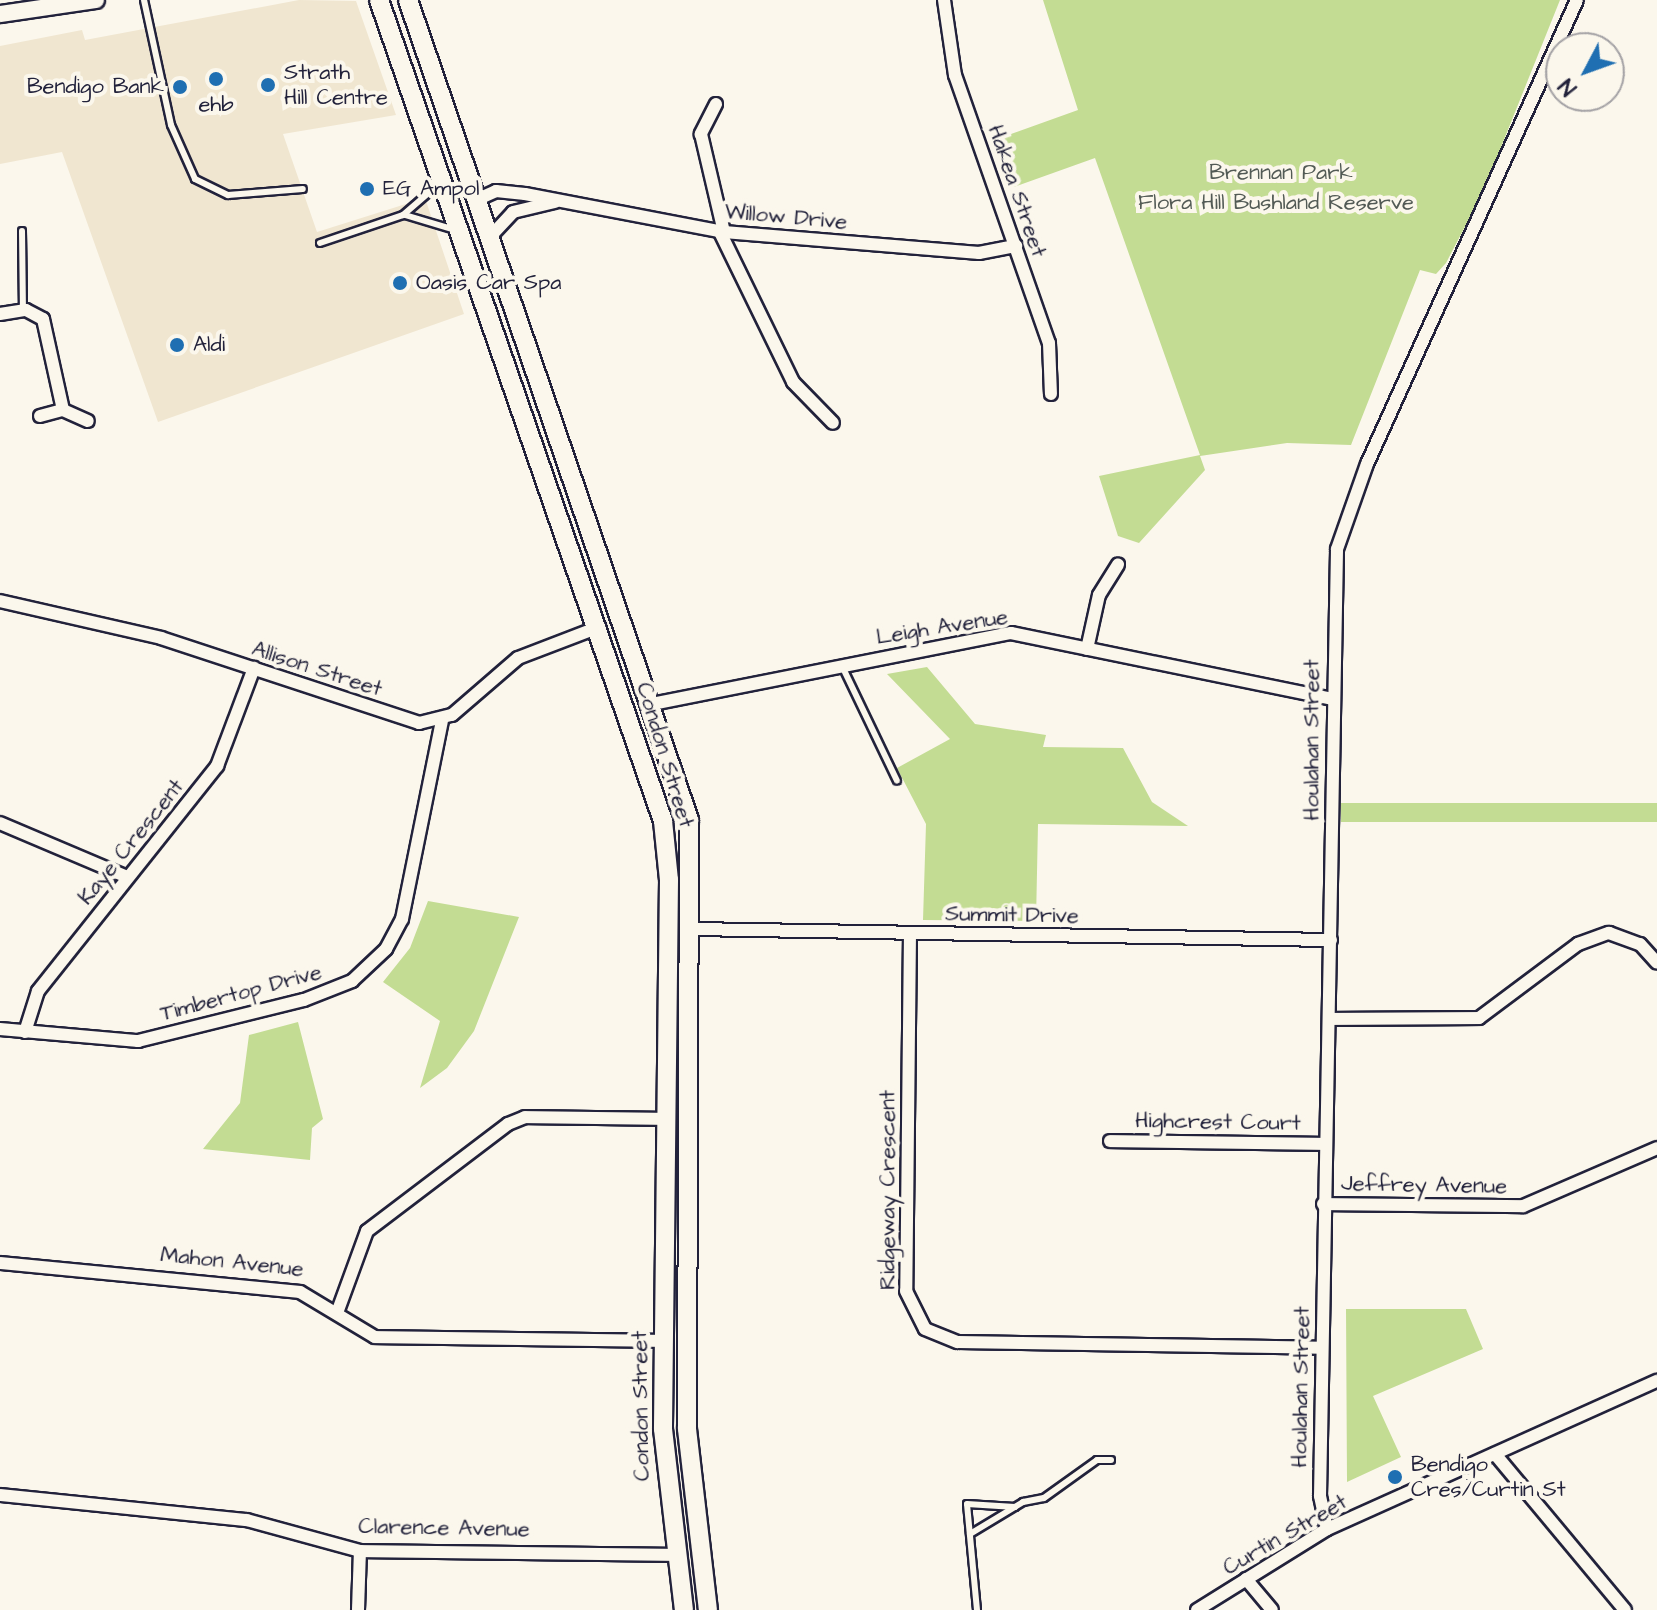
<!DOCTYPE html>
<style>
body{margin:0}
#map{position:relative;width:1657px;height:1610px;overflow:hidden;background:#fbf7ec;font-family:"Architects Daughter",sans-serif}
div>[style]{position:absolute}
.built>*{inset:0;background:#f0e6d0}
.green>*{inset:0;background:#c3dc93;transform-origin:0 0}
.roads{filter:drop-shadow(2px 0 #22223b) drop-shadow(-2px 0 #22223b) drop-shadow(0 2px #22223b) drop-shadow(0 -2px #22223b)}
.service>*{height:6px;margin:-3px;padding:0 3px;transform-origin:3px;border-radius:3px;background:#fbf7ec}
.minor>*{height:12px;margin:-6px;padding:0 6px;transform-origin:6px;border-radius:6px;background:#fbf7ec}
.tertiary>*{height:16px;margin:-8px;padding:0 8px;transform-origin:8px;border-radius:8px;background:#fbf7ec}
.secondary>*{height:18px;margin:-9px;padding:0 9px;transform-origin:9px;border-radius:9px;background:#fbf7ec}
.dots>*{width:22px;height:22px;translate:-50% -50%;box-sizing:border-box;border:4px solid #fbf7ec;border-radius:50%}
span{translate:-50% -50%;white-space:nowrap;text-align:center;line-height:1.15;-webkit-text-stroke:8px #fbf7ec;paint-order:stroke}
.poi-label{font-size:22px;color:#22223b}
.left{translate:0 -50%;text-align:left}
.right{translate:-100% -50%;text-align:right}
.park-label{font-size:22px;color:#525a55}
.street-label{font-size:22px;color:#22223b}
.north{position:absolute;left:1545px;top:32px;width:80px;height:80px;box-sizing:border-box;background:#fbf7ec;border:2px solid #a4a2a5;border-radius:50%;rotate:229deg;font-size:22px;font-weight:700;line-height:32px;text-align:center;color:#22223b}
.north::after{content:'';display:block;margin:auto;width:28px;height:36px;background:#1f6fb2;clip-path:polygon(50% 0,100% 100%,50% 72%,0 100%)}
</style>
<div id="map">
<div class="built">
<i style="clip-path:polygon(299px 0,356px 1px,396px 115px,283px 134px,317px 232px,409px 203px,422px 189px,464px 314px,158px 422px,62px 152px,0 164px,0 46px,82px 30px,85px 40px)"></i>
</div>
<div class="green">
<i style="clip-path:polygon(1043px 0,1560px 0,1483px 192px,1446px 263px,1436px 274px,1420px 270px,1351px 445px,1287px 443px,1200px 456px,1205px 470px,1139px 543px,1118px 536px,1099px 476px,1200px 455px,1095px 158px,1014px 187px,997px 139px,1078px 110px)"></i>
<i style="clip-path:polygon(927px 667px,975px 724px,1046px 735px,1043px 747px,1123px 748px,1152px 802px,1188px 826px,1038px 824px,1036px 921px,923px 920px,926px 824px,897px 768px,950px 739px,887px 674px)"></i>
<i style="left:1657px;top:803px;width:19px;height:316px;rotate:90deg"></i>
<i style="clip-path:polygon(428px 901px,519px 917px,474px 1031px,447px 1068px,420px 1088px,440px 1021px,383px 982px,410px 948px)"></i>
<i style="clip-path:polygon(298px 1022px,323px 1119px,312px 1128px,310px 1160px,203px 1149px,240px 1103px,249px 1035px)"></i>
<i style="clip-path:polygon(1346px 1309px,1466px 1309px,1483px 1349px,1373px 1396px,1401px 1457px,1347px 1482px)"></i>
</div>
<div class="roads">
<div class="service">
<i style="left:144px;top:0;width:128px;rotate:77.8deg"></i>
<i style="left:171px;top:125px;width:59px;rotate:66deg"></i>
<i style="left:195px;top:179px;width:37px;rotate:26deg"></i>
<i style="left:228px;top:195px;width:75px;rotate:-4.6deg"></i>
<i style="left:405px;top:215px;width:52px;rotate:16.7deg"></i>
<i style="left:22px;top:231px;width:79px;rotate:89.3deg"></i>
<i style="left:320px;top:243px;width:88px;rotate:-18.6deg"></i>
<i style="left:403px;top:215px;width:49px;rotate:-40.9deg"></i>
<i style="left:842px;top:666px;width:127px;rotate:64.4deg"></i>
<i style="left:970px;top:1534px;width:62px;rotate:-31.1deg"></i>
<i style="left:1023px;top:1502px;width:21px;rotate:-11deg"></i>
<i style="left:1044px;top:1498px;width:65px;rotate:-35.6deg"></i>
<i style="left:1097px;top:1460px;width:14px"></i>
<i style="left:977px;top:1610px;width:106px;rotate:-95.4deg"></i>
<i style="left:967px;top:1504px;width:48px;rotate:3.6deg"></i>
</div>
<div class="minor">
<i style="left:944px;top:0;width:76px;rotate:81.7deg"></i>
<i style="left:955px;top:75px;width:284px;rotate:70.7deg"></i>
<i style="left:1049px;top:343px;width:51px;rotate:87.8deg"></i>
<i style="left:716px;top:104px;width:34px;rotate:117deg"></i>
<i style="left:701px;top:134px;width:101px;rotate:76.8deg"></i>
<i style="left:476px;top:200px;width:22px;rotate:-24deg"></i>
<i style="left:496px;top:191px;width:29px;rotate:6deg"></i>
<i style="left:525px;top:194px;width:203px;rotate:10.8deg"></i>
<i style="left:724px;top:232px;width:256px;rotate:4.7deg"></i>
<i style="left:979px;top:253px;width:38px;rotate:-11deg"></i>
<i style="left:720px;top:232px;width:167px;rotate:64deg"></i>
<i style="left:793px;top:382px;width:57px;rotate:45.7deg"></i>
<i style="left:489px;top:238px;width:35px;rotate:-47deg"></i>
<i style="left:513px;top:212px;width:43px;rotate:-13.4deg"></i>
<i style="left:0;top:314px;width:26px;rotate:-9deg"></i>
<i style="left:26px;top:310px;width:19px;rotate:28deg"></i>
<i style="left:43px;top:319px;width:93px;rotate:77.6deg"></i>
<i style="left:40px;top:416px;width:24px;rotate:-15deg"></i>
<i style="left:63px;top:410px;width:27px;rotate:24deg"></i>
<i style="left:0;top:601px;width:165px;rotate:12.9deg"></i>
<i style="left:161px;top:638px;width:272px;rotate:18.2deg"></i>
<i style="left:419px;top:723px;width:34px;rotate:-14deg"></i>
<i style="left:452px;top:715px;width:87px;rotate:-40.8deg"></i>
<i style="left:518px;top:658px;width:87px;rotate:-20.9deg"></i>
<i style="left:1087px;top:649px;width:55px;rotate:-77.5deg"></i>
<i style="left:1099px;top:595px;width:36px;rotate:-58deg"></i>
<i style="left:652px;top:704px;width:366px;rotate:-11.2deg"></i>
<i style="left:1011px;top:633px;width:329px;rotate:11.6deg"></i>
<i style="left:0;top:823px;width:138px;rotate:23deg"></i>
<i style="left:693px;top:929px;width:638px;rotate:0.99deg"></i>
<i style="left:910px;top:933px;width:358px;rotate:90.6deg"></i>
<i style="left:906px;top:1291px;width:42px;rotate:63.4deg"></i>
<i style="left:925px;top:1329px;width:35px;rotate:22deg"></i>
<i style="left:958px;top:1342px;width:364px;rotate:0.9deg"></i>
<i style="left:1329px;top:1019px;width:150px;rotate:-0.4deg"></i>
<i style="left:1479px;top:1018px;width:124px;rotate:-36.8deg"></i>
<i style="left:1578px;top:944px;width:33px;rotate:-20deg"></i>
<i style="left:1609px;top:933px;width:33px;rotate:20deg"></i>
<i style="left:1640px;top:944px;width:25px;rotate:48deg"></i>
<i style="left:0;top:1029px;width:139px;rotate:5deg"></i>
<i style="left:138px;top:1041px;width:171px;rotate:-13.9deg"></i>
<i style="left:304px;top:1000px;width:52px;rotate:-21.6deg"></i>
<i style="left:352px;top:981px;width:47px;rotate:-43.3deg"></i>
<i style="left:386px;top:949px;width:34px;rotate:-62deg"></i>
<i style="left:402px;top:919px;width:203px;rotate:-78.6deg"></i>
<i style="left:25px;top:1032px;width:43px;rotate:-72.4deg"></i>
<i style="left:38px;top:991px;width:288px;rotate:-51.5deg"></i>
<i style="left:217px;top:766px;width:105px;rotate:-69.3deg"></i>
<i style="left:1110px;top:1141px;width:215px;rotate:0.8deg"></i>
<i style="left:1323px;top:1204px;width:200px;rotate:0.6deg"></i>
<i style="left:1523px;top:1206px;width:146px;rotate:-23.4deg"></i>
<i style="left:0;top:1263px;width:301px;rotate:5.5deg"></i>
<i style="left:300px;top:1292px;width:87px;rotate:31deg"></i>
<i style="left:375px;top:1337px;width:288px;rotate:0.8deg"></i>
<i style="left:337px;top:1313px;width:87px;rotate:-69.9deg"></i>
<i style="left:367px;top:1231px;width:177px;rotate:-37.2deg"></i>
<i style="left:508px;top:1124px;width:18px;rotate:-22deg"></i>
<i style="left:525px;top:1117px;width:142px;rotate:0.8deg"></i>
<i style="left:1495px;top:1454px;width:203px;rotate:50.2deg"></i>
<i style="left:0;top:1495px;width:248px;rotate:5.8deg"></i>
<i style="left:247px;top:1520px;width:117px;rotate:15.3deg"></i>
<i style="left:360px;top:1551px;width:316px;rotate:0.7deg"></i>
<i style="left:1327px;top:1529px;width:34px;rotate:-102deg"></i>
<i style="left:1320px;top:1496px;width:947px;rotate:-88.97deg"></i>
<i style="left:1337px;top:549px;width:90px;rotate:-70.6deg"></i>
<i style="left:1367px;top:464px;width:509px;rotate:-65.65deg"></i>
<i style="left:1246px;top:1579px;width:40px;rotate:50deg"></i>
<i style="left:358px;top:1610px;width:59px;rotate:-88.1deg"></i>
<i style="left:1197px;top:1610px;width:153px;rotate:-31.9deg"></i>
<i style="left:1327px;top:1529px;width:362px;rotate:-24.2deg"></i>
</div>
<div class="tertiary">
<i style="left:0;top:14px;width:97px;rotate:-8.3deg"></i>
</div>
<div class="secondary">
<i style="left:379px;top:0;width:869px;rotate:70.92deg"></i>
<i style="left:663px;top:821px;width:59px;rotate:84.2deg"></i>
<i style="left:669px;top:880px;width:549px;rotate:90.63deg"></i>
<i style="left:663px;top:1429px;width:182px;rotate:83.4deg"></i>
<i style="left:408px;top:0;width:867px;rotate:71.08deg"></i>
<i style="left:689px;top:820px;width:609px;rotate:90.19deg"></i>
<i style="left:687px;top:1429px;width:182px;rotate:83.4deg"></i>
</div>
</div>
<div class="dots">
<i style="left:216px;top:79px;background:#1f6fb2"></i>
<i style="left:268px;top:85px;background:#1f6fb2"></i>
<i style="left:180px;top:87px;background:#1f6fb2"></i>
<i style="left:367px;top:189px;background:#1f6fb2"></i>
<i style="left:400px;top:283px;background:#1f6fb2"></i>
<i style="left:177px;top:345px;background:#1f6fb2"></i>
<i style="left:1395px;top:1477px;background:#1f6fb2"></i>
</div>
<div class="poi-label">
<span class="left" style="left:284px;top:85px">Strath<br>Hill Centre</span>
<span class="right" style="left:164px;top:87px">Bendigo Bank</span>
<span style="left:216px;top:105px">ehb</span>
<span class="left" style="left:383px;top:189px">EG Ampol</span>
<span class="left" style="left:416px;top:283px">Oasis Car Spa</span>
<span class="left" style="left:193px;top:345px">Aldi</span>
<span class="left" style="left:1411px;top:1477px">Bendigo<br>Cres/Curtin St</span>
</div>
<div class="park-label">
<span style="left:1281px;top:173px">Brennan Park</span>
<span style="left:1276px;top:203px">Flora Hill Bushland Reserve</span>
</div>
<div class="street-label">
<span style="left:1017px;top:191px;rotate:71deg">Hakea Street</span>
<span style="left:786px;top:217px;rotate:5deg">Willow Drive</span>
<span style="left:942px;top:627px;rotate:-9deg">Leigh Avenue</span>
<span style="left:317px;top:669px;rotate:18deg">Allison Street</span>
<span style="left:1312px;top:740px;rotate:-90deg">Houlahan Street</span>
<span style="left:665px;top:755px;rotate:73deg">Condon Street</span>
<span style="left:131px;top:842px;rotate:-51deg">Kaye Crescent</span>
<span style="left:1012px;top:915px;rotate:1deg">Summit Drive</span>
<span style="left:241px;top:993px;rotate:-15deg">Timbertop Drive</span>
<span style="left:1218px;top:1122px;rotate:1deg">Highcrest Court</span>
<span style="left:1424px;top:1185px;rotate:1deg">Jeffrey Avenue</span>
<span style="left:888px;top:1190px;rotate:-90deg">Ridgeway Crescent</span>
<span style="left:232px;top:1262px;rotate:6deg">Mahon Avenue</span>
<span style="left:1301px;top:1387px;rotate:-89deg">Houlahan Street</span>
<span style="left:641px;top:1406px;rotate:-91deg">Condon Street</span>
<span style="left:444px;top:1528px;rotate:1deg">Clarence Avenue</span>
<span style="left:1285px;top:1535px;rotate:-30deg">Curtin Street</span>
</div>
<div class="north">N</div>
</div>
